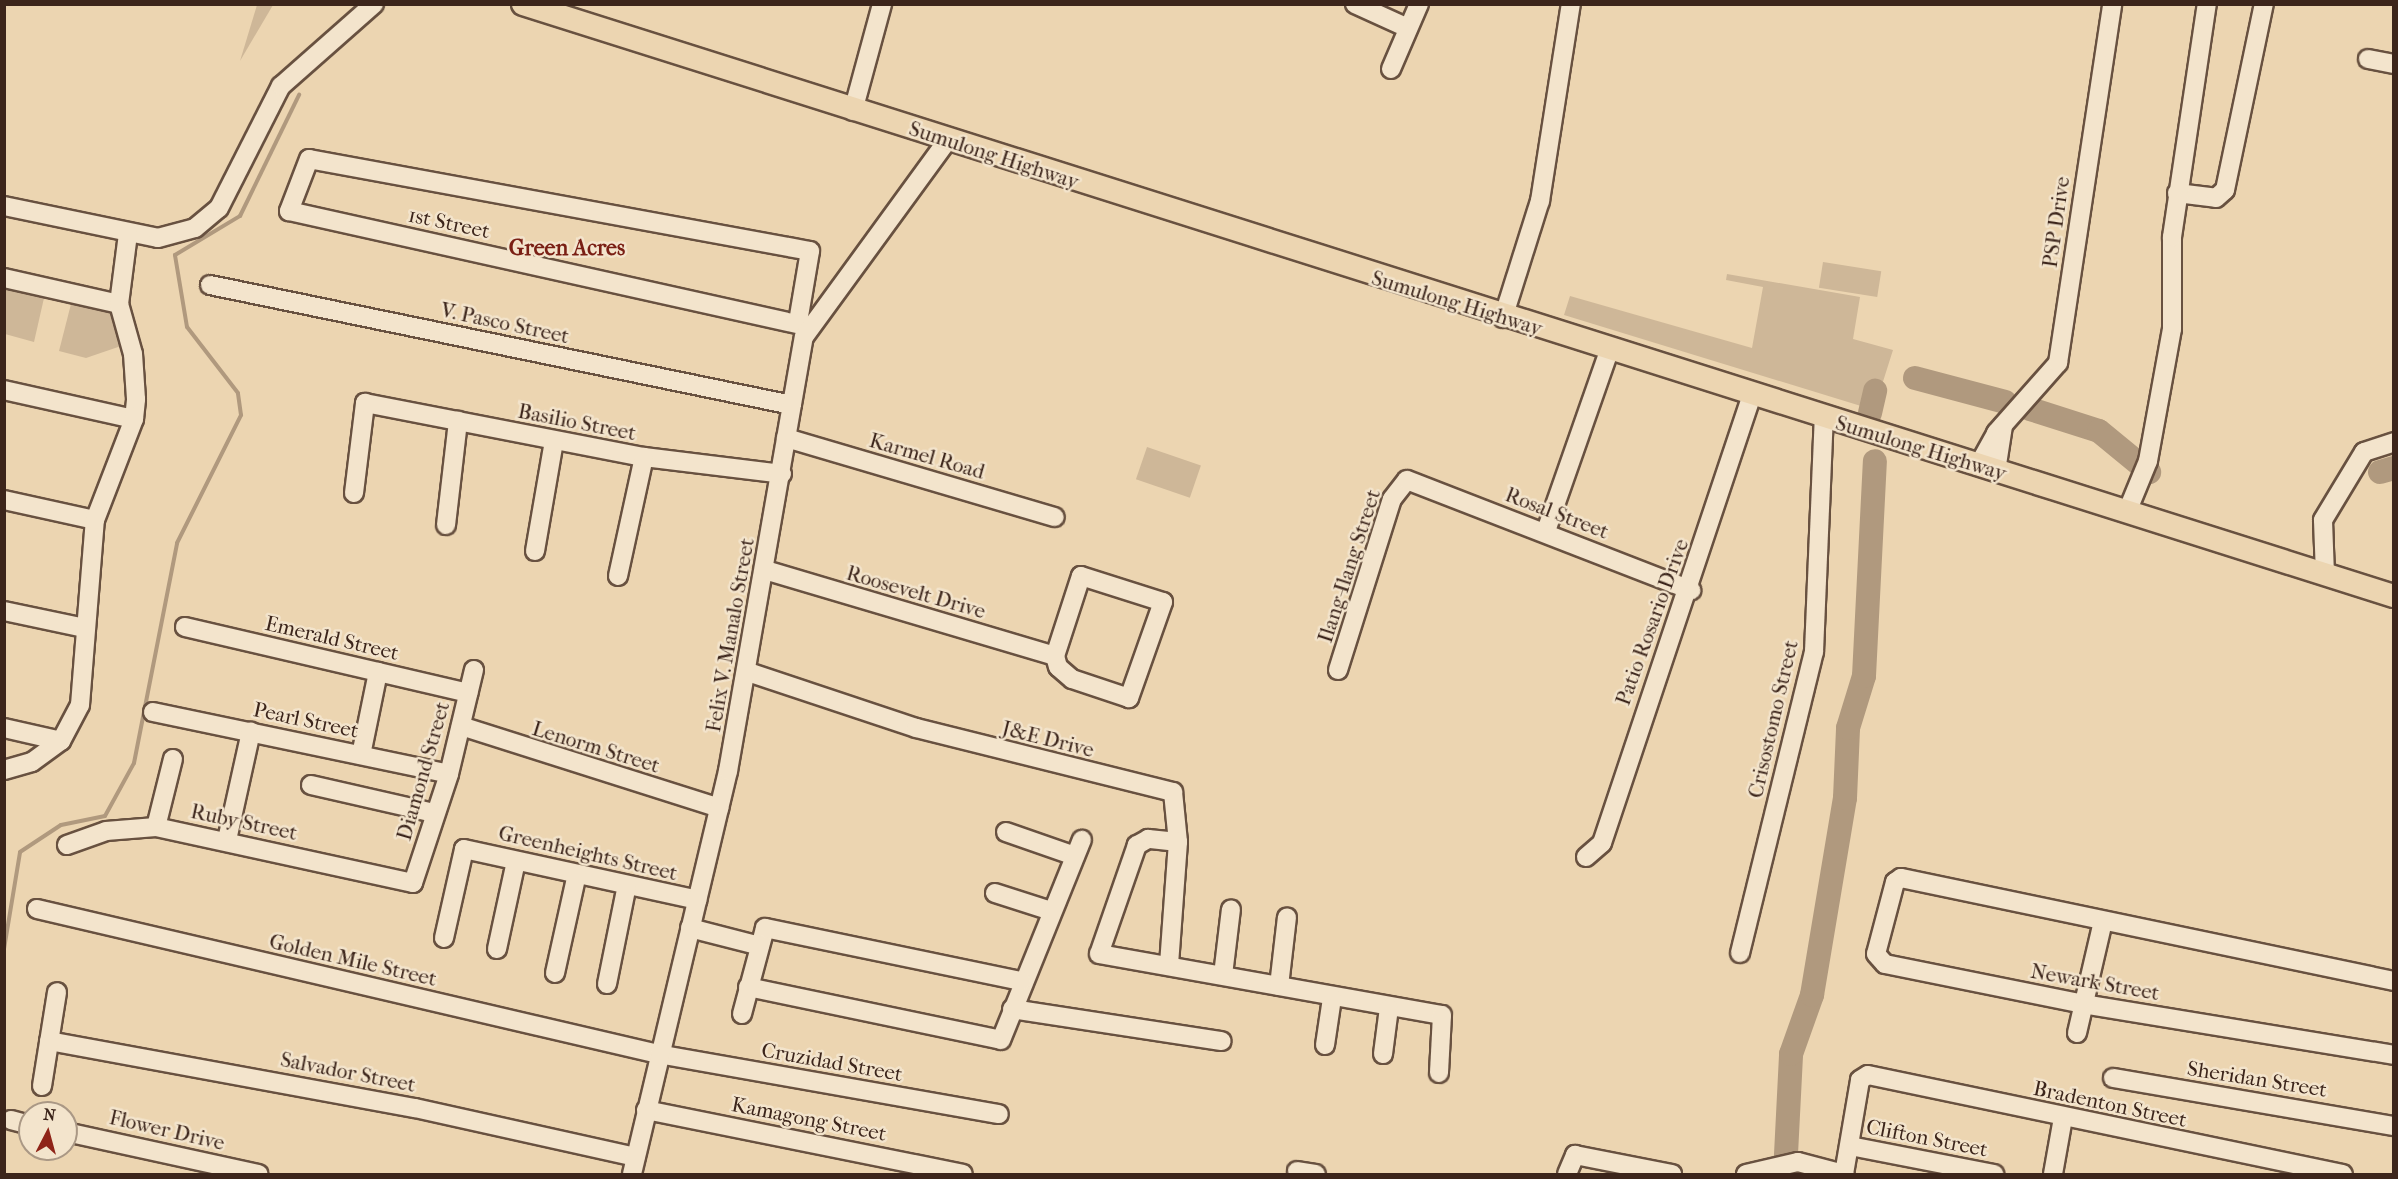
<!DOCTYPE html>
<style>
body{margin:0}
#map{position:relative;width:2398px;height:1179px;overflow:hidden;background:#ecd5b1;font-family:"IM FELL French Canon",serif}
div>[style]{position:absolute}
.green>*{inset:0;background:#ceb798;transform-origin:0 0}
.stream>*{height:4px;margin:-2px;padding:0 2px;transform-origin:2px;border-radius:2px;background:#b0997e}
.river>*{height:24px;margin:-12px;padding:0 12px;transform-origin:12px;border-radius:12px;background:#b0997e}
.roads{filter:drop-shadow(2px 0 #685140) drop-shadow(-2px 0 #685140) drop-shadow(0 2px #685140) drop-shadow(0 -2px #685140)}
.minor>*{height:18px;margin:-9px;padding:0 9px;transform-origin:9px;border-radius:9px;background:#f3e4cc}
.major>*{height:22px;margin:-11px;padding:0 11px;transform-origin:11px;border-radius:11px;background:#ecd5b1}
span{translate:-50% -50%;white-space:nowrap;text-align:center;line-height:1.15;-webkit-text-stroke:5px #f3e4cc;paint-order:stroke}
.street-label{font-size:21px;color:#3c251b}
.neighbourhood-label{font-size:22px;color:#7a1f14;font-weight:700}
.frame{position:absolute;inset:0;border:6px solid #3c251b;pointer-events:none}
.north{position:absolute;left:18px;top:1101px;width:60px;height:60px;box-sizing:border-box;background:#f3e4cc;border:2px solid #aa9885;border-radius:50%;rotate:6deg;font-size:16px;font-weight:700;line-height:24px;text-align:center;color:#3c251b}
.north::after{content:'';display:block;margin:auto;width:21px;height:27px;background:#8f2418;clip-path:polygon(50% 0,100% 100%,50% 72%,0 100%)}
</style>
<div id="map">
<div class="green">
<i style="clip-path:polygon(257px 5px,273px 5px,240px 61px)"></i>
<i style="left:1823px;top:262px;width:59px;height:26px;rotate:9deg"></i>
<i style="clip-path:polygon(1727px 274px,1860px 297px,1853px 339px,1893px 350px,1874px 410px,1564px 315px,1570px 296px,1752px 348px,1763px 287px,1726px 280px)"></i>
<i style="clip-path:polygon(5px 288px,44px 298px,34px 342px,5px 334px)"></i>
<i style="clip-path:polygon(71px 304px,113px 313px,121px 346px,86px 358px,59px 351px)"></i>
<i style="left:1147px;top:447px;width:57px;height:34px;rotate:19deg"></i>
</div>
<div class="stream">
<i style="left:4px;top:949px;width:98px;rotate:-80.6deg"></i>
<i style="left:20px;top:852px;width:49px;rotate:-33.4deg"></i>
<i style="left:61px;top:825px;width:45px;rotate:-11.6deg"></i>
<i style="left:105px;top:816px;width:60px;rotate:-61.3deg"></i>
<i style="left:134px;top:763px;width:224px;rotate:-78.9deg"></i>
<i style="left:177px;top:543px;width:143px;rotate:-63.4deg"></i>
<i style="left:241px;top:415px;width:22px;rotate:-98deg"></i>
<i style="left:238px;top:393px;width:83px;rotate:-127.7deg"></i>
<i style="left:187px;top:327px;width:73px;rotate:-99.5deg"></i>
<i style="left:175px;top:255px;width:76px;rotate:-31deg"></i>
<i style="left:240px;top:216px;width:135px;rotate:-64deg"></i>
</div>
<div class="river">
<i style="left:1915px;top:378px;width:93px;rotate:14.9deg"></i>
<i style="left:2030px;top:409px;width:72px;rotate:17.7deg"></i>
<i style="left:2099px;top:431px;width:65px;rotate:39.4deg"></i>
<i style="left:1870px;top:413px;width:23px;rotate:-77deg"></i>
<i style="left:2380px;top:472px;width:15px;rotate:-16deg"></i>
<i style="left:1785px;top:1174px;width:120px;rotate:-87.1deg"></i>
<i style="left:1791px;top:1054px;width:63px;rotate:-70.4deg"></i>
<i style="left:1812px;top:995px;width:200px;rotate:-80.5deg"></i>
<i style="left:1845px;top:798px;width:70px;rotate:-87.5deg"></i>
<i style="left:1848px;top:728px;width:54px;rotate:-72.9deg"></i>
<i style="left:1864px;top:676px;width:215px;rotate:-87.1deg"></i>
</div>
<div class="roads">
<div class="minor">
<i style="left:1355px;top:4px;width:58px;rotate:24.4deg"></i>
<i style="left:2368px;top:59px;width:26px;rotate:11deg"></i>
<i style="left:1391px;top:69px;width:71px;rotate:-66.7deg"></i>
<i style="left:853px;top:111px;width:111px;rotate:-74.8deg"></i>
<i style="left:2177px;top:193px;width:39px;rotate:7deg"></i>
<i style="left:2216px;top:198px;width:12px;rotate:-42deg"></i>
<i style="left:2225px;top:190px;width:190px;rotate:-78.2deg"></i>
<i style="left:4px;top:206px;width:157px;rotate:11.7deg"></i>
<i style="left:158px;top:238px;width:38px;rotate:-15deg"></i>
<i style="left:195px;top:228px;width:31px;rotate:-40deg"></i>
<i style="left:219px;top:208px;width:137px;rotate:-63.1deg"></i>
<i style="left:281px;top:86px;width:124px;rotate:-41.4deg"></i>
<i style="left:4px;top:278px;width:118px;rotate:12.7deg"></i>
<i style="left:210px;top:285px;width:594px;rotate:11.65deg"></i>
<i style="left:1503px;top:318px;width:123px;rotate:-72.5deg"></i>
<i style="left:1540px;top:201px;width:199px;rotate:-81.1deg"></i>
<i style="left:798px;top:322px;width:72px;rotate:-80.4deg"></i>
<i style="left:810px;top:251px;width:509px;rotate:-169.59deg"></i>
<i style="left:309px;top:159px;width:56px;rotate:111deg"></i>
<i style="left:289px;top:211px;width:534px;rotate:12.55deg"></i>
<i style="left:4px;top:390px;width:133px;rotate:12.6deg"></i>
<i style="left:786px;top:438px;width:280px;rotate:16.4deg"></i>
<i style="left:1978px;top:466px;width:38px;rotate:-61deg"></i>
<i style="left:1996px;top:433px;width:94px;rotate:-48.5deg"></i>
<i style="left:2058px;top:363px;width:363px;rotate:-81.4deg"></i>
<i style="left:1996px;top:471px;width:46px;rotate:-81.2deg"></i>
<i style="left:354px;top:493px;width:91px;rotate:-83deg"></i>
<i style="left:365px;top:403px;width:284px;rotate:11deg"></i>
<i style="left:644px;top:457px;width:139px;rotate:7deg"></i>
<i style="left:4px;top:500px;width:93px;rotate:12.4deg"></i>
<i style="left:2127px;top:512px;width:55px;rotate:-67.6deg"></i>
<i style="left:2148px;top:461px;width:134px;rotate:-79.7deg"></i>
<i style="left:2172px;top:329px;width:92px;rotate:-90deg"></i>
<i style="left:2172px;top:237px;width:236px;rotate:-81.5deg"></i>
<i style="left:446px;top:525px;width:105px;rotate:-83.4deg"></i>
<i style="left:1546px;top:531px;width:191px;rotate:-70.7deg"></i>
<i style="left:535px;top:551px;width:112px;rotate:-80.2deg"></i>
<i style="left:765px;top:570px;width:302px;rotate:16.5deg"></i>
<i style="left:2325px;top:575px;width:55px;rotate:-92.1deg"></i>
<i style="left:2323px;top:520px;width:79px;rotate:-58.9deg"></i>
<i style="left:2364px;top:452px;width:32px;rotate:-18deg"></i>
<i style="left:618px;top:576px;width:122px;rotate:-77.7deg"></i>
<i style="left:1081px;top:576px;width:86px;rotate:17.6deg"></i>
<i style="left:1163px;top:602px;width:102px;rotate:109.5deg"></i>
<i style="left:1129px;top:698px;width:60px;rotate:-161.6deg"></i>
<i style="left:1072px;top:679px;width:18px;rotate:-139deg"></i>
<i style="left:1058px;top:667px;width:11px;rotate:-105deg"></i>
<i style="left:1055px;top:656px;width:84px;rotate:-72deg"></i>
<i style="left:4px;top:611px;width:83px;rotate:11.9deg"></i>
<i style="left:185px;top:627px;width:291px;rotate:13.1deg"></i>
<i style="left:1338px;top:670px;width:179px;rotate:-72.5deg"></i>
<i style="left:1392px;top:499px;width:24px;rotate:-52deg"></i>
<i style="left:1407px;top:480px;width:305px;rotate:21.2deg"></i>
<i style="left:748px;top:672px;width:177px;rotate:18.4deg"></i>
<i style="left:916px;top:728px;width:265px;rotate:14deg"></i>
<i style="left:1173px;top:792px;width:50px;rotate:84.3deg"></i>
<i style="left:1178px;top:842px;width:122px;rotate:94.2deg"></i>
<i style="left:153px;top:712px;width:302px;rotate:11.8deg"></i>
<i style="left:461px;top:726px;width:271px;rotate:17.6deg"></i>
<i style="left:4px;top:728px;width:58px;rotate:12.8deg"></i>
<i style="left:361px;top:755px;width:85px;rotate:-78.4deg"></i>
<i style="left:4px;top:770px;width:29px;rotate:-16deg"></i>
<i style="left:32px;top:762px;width:36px;rotate:-36deg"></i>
<i style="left:61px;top:741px;width:41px;rotate:-62.2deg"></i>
<i style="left:80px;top:705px;width:186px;rotate:-85.4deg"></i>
<i style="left:95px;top:520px;width:108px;rotate:-68.9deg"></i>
<i style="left:134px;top:419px;width:20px;rotate:-84deg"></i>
<i style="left:136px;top:399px;width:45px;rotate:-93.8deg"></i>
<i style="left:133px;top:354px;width:52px;rotate:-105.6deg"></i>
<i style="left:119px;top:304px;width:71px;rotate:-82.7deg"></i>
<i style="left:311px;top:785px;width:126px;rotate:12.8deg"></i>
<i style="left:156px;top:827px;width:70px;rotate:-76deg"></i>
<i style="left:1006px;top:832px;width:73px;rotate:19.2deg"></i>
<i style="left:227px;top:840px;width:111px;rotate:-77.5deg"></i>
<i style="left:1178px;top:842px;width:30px;rotate:-174deg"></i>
<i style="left:1148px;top:839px;width:13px;rotate:151deg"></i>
<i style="left:1137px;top:845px;width:115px;rotate:109.2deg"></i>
<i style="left:1099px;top:954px;width:348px;rotate:10.1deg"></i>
<i style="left:1442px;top:1015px;width:58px;rotate:93deg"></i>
<i style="left:67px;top:845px;width:41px;rotate:-19.7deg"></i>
<i style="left:106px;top:831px;width:50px;rotate:-4.6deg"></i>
<i style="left:156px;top:827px;width:263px;rotate:12.3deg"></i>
<i style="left:413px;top:883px;width:115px;rotate:-71.7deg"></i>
<i style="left:449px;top:774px;width:107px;rotate:-76.5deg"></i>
<i style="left:1586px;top:857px;width:21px;rotate:-41deg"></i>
<i style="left:1602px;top:843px;width:472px;rotate:-71.5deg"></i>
<i style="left:995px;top:893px;width:59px;rotate:17.8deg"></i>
<i style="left:37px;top:909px;width:638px;rotate:13.14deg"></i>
<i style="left:658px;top:1054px;width:346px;rotate:10deg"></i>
<i style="left:690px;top:928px;width:72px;rotate:14.4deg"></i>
<i style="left:444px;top:938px;width:91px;rotate:-77.3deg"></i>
<i style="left:464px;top:849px;width:239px;rotate:12.3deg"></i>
<i style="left:497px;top:949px;width:90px;rotate:-77.8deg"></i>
<i style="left:1740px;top:953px;width:310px;rotate:-76.2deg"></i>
<i style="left:1814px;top:652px;width:234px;rotate:-87.6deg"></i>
<i style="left:555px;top:973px;width:101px;rotate:-77.5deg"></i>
<i style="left:1223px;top:975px;width:66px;rotate:-83.1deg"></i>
<i style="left:2394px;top:981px;width:504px;rotate:-168.2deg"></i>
<i style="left:1901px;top:878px;width:7px;rotate:146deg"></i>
<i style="left:1895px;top:882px;width:74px;rotate:104.8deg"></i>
<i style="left:1876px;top:954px;width:13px;rotate:48deg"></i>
<i style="left:1885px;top:964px;width:202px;rotate:11.4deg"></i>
<i style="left:2083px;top:1004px;width:315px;rotate:9.3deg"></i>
<i style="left:607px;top:984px;width:101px;rotate:-78.6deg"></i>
<i style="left:1279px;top:986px;width:69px;rotate:-83.4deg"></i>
<i style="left:748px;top:987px;width:258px;rotate:11.8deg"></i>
<i style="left:1001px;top:1040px;width:216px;rotate:-68deg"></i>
<i style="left:1012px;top:1009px;width:212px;rotate:8.7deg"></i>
<i style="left:742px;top:1014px;width:89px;rotate:-75deg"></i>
<i style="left:765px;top:928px;width:262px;rotate:11.7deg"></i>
<i style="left:2077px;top:1033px;width:115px;rotate:-76.9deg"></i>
<i style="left:49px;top:1041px;width:372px;rotate:10.4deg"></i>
<i style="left:415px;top:1108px;width:226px;rotate:12.5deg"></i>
<i style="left:1325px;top:1045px;width:48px;rotate:-81.5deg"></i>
<i style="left:1383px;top:1054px;width:46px;rotate:-82.6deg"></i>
<i style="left:2113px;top:1078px;width:285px;rotate:9.7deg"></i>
<i style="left:42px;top:1086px;width:95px;rotate:-80.9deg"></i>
<i style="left:646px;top:1110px;width:323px;rotate:11.4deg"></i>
<i style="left:11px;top:1120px;width:20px;rotate:15deg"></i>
<i style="left:66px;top:1132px;width:197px;rotate:12.3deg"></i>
<i style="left:1850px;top:1146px;width:147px;rotate:11deg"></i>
<i style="left:1297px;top:1171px;width:19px;rotate:9deg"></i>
<i style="left:632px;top:1174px;width:414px;rotate:-76.6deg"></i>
<i style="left:728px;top:771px;width:441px;rotate:-80.1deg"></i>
<i style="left:804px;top:337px;width:243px;rotate:-53.9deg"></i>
<i style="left:1567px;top:1174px;width:21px;rotate:-67deg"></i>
<i style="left:1575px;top:1155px;width:99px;rotate:11.1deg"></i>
<i style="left:1746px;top:1174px;width:53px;rotate:-13deg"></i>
<i style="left:1798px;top:1162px;width:48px;rotate:14.6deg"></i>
<i style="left:1844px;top:1174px;width:95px;rotate:-80.3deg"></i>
<i style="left:1860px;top:1080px;width:9px;rotate:-32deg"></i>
<i style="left:1868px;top:1075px;width:485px;rotate:11.8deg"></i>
<i style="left:2053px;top:1174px;width:57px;rotate:-79.9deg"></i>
</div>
<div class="major">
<i style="left:523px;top:4px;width:1962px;rotate:17.56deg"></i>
</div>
</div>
<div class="street-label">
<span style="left:994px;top:155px;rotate:18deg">Sumulong Highway</span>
<span style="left:2056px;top:222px;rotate:-82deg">PSP Drive</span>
<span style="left:449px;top:223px;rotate:12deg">1st Street</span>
<span style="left:1457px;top:303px;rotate:17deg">Sumulong Highway</span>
<span style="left:505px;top:323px;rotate:12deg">V. Pasco Street</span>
<span style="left:577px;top:422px;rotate:11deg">Basilio Street</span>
<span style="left:1921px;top:448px;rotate:17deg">Sumulong Highway</span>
<span style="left:927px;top:456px;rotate:16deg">Karmel Road</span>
<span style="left:1557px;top:513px;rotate:21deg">Rosal Street</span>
<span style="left:1349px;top:566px;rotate:-72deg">Ilang-Ilang Street</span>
<span style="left:916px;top:592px;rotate:16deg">Roosevelt Drive</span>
<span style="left:1652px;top:622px;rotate:-70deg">Patio Rosario Drive</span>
<span style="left:730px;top:635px;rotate:-80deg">Felix V. Manalo Street</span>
<span style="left:332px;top:638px;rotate:13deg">Emerald Street</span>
<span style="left:1773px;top:719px;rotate:-77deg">Crisostomo Street</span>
<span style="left:306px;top:720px;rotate:12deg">Pearl Street</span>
<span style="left:1048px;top:739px;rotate:14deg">J&amp;E Drive</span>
<span style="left:596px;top:747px;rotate:17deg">Lenorm Street</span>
<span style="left:423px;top:771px;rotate:-74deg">Diamond Street</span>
<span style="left:244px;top:822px;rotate:12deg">Ruby Street</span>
<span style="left:588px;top:853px;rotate:13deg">Greenheights Street</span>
<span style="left:353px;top:960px;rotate:13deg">Golden Mile Street</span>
<span style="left:2095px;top:982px;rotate:10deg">Newark Street</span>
<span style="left:832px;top:1062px;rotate:10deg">Cruzidad Street</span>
<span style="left:348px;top:1072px;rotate:11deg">Salvador Street</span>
<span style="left:2257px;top:1079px;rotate:9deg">Sheridan Street</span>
<span style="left:2110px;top:1104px;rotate:12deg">Bradenton Street</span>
<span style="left:809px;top:1119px;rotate:11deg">Kamagong Street</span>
<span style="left:167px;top:1130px;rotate:13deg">Flower Drive</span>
<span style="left:1927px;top:1138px;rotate:11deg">Clifton Street</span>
</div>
<div class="neighbourhood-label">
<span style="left:567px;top:249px">Green Acres</span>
</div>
<div class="frame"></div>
<div class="north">N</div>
</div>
